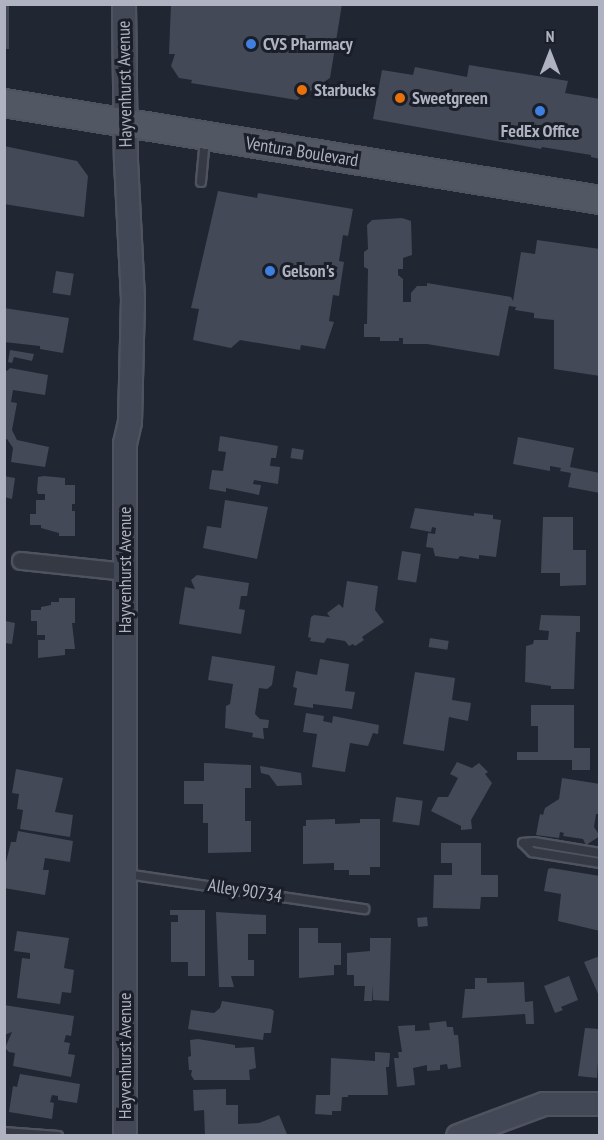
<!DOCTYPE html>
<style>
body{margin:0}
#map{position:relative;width:604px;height:1140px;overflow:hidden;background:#212633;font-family:"PT Sans Narrow",sans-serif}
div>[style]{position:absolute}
.building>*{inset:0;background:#434957;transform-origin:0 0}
.roads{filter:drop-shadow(2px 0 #4f535f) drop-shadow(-2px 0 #4f535f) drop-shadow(0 2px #4f535f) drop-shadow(0 -2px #4f535f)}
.lane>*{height:8px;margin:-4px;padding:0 4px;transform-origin:4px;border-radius:4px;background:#343944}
.street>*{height:16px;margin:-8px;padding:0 8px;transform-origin:8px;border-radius:8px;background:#343944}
.secondary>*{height:22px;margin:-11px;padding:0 11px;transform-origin:11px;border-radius:11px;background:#434856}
.primary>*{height:26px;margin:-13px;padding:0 13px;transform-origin:13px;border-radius:13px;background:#525764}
.dots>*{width:16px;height:16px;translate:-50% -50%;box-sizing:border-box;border:3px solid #1a1e28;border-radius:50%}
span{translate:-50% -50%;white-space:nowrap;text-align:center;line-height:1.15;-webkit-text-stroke:6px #1a1e28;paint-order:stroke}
.poi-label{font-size:18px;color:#afb3c1;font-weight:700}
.left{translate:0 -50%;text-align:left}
.street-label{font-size:18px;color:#afb3c1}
.frame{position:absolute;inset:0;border:6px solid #afb3c1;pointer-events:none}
.north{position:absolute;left:520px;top:24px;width:60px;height:60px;-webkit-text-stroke:4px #1a1e28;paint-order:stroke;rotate:0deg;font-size:16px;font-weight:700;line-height:24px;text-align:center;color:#afb3c1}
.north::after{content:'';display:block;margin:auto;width:21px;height:27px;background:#afb3c1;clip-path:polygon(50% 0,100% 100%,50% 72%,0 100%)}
</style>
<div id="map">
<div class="building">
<i style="left:4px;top:4px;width:5px;height:45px"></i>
<i style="clip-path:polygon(171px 4px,342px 4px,330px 78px,297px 100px,191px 83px,192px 80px,179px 78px,171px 66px,175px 54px,169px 54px)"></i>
<i style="clip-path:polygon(469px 65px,568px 81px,565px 93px,600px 99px,600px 159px,591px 157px,591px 155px,542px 147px,541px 149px,373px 119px,382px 70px,413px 75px,415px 67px,467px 77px)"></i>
<i style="clip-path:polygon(4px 146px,77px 161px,88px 176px,84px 217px,4px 204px)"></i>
<i style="clip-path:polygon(218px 191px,257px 198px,258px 193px,353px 209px,348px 236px,343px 235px,339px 261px,344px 262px,341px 281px,339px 296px,333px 295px,329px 321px,334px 322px,325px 349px,301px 345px,300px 350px,240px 340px,231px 348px,193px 340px,199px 309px,191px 308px)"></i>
<i style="clip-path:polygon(402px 218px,411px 221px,412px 255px,403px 258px,403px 269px,398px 269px,398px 275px,403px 279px,403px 302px,411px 302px,411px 293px,417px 286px,427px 286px,427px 283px,511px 297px,513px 301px,521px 252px,535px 254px,537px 240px,600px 249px,600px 376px,554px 369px,554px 320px,534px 318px,534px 313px,515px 310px,516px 307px,509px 306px,499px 356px,427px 344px,403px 344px,403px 338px,399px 338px,399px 341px,380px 341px,380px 337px,364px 337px,364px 324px,367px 324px,368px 269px,364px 267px,364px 252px,368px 249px,367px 225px,372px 220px)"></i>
<i style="left:56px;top:271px;width:18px;height:22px;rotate:9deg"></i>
<i style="clip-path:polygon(4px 308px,69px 318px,63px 353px,40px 349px,40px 346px,4px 342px)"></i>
<i style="clip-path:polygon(10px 350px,34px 354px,32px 361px,14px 357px,12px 363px,8px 362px)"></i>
<i style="clip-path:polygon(10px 368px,48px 375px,45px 395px,13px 390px,11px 402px,17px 403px,12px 430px,17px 440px,49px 447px,45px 467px,11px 462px,13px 448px,7px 439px,4px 441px,4px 369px,7px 371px)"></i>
<i style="clip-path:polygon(220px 436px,278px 446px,276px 458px,271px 458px,270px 466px,280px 467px,278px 484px,254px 480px,253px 484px,261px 485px,259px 495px,226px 488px,226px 492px,209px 489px,212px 470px,223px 471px,226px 452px,218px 451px)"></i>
<i style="clip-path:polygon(518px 437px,574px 448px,570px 467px,600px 473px,600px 493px,568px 487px,571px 473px,560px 471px,561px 468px,550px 466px,550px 471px,513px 464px)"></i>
<i style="left:292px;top:448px;width:12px;height:10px;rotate:9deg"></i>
<i style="clip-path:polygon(4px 476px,15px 478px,12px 499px,4px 497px)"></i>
<i style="clip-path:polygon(44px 476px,65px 478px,65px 485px,75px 485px,75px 504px,72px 504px,72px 511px,75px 511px,75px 536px,59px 536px,59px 533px,41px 528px,41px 525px,30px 525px,30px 514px,36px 514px,36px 500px,45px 500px,45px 494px,38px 494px,37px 490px,38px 477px)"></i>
<i style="clip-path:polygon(225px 500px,268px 507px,257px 559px,203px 548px,207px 526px,221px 528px)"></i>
<i style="clip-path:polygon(415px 508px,474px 516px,474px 513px,493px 515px,493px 519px,501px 520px,496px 557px,479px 555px,479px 559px,460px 556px,458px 559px,435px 556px,433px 548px,426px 547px,428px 533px,435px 534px,436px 528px,432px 527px,431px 532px,410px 528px)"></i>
<i style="clip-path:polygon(543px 517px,573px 517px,573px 550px,586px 550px,586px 585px,560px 586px,560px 573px,541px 573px)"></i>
<i style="left:402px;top:551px;width:19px;height:29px;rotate:9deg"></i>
<i style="clip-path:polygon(197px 575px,249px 583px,247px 596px,241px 596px,239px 609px,245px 610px,241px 634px,179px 624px,185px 587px,195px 589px,191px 580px)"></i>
<i style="clip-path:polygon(347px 581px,378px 586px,375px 610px,384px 622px,362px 637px,364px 640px,355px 646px,353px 644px,349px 646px,345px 641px,327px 638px,324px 643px,310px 641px,311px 638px,308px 637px,311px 617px,314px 615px,330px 617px,327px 613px,339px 604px,343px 608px)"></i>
<i style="clip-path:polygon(59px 598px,75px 598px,75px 623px,72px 623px,75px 649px,65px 649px,65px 655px,38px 658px,38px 640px,45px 640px,45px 635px,37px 635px,37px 621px,31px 621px,31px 610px,41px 610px,41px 607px,51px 605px,51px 602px,59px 602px)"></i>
<i style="clip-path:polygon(541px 615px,580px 616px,580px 632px,576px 632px,574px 689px,551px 689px,551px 686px,525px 682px,526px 646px,533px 644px,534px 640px,548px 640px,549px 631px,539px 630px)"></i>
<i style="clip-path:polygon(5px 621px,15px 623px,12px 644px,5px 643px)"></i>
<i style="left:430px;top:638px;width:19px;height:9px;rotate:9deg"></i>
<i style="clip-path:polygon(212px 656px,275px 666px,272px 685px,267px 689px,259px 688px,255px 714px,260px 719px,269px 720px,268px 728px,263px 728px,264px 739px,252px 737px,253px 733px,225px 728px,226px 706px,230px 704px,233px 684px,208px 680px)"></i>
<i style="clip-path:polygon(320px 659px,349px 664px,345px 691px,355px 692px,352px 709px,313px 704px,313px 708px,294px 705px,297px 688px,293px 687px,296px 671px,317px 675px)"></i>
<i style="clip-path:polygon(415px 672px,455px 678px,452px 700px,471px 703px,468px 721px,449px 717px,444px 751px,403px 744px)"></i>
<i style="clip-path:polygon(531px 705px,574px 705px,574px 748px,590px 748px,590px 770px,572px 770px,572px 760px,517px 760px,517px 752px,538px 752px,538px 726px,531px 726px)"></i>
<i style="clip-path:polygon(306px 713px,324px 716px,323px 721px,332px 723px,333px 716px,379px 725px,378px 734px,373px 733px,368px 746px,350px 743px,345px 772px,312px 767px,317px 734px,303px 732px)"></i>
<i style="clip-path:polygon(457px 762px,472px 768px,479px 763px,488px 772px,485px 774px,492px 783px,471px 820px,472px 829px,461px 830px,461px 826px,431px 811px,438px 797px,448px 797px,458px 778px,450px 774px)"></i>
<i style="clip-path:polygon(204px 763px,251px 765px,251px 788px,245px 788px,245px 821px,251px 821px,251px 852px,208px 853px,208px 823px,203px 823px,203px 804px,184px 804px,184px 781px,204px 781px)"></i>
<i style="clip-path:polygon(260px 766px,301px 773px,302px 785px,277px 786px,269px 775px,261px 773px)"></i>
<i style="clip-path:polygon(16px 769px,63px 778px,55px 812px,73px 815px,70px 837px,20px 829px,23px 810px,17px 809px,19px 794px,12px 793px)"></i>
<i style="clip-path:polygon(562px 778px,600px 784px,600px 814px,596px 814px,594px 827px,600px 836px,586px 845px,583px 839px,563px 836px,564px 833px,560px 832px,559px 838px,536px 835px,540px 814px,543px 815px,545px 808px,559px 799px)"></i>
<i style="left:396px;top:797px;width:27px;height:25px;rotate:8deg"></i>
<i style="clip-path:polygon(335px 819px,335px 824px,360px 823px,360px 819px,380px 819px,380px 867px,370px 867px,370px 875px,349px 875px,349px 870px,334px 870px,334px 863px,303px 864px,303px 826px,306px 826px,306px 820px)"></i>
<i style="clip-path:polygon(18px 831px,73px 841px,70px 862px,45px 858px,43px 870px,49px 870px,45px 895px,4px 888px,4px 870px,11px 842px,16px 842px)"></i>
<i style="clip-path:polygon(441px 843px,481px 843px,481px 875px,498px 875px,498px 897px,481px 897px,480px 909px,433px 908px,434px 875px,452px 875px,452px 863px,441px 863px)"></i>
<i style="clip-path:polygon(551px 868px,600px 876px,600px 931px,558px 921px,561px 894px,544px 891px,548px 869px)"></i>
<i style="clip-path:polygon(170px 910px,205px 910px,205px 976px,188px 976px,188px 962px,171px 962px,171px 922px,178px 922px,178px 915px,170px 915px)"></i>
<i style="clip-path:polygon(216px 912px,266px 915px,266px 934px,248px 934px,248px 960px,254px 960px,254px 976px,231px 976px,234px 987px,219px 987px)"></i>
<i style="left:427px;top:917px;width:9px;height:10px;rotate:84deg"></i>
<i style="clip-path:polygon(299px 928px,318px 928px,318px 943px,341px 943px,341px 965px,334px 965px,334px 975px,299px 978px)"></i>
<i style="clip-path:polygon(17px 931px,69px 938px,64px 968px,74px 970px,71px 993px,62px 992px,60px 1004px,17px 998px,22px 958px,30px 959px,30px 953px,14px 951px)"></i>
<i style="clip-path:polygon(370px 938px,391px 938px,389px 1001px,373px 1000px,372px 985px,372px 1001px,364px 1001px,365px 986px,354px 986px,354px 975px,347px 975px,347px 953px,370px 951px)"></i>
<i style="clip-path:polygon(600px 956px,600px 995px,599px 996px,584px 962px)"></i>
<i style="clip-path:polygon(569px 976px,578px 1000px,561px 1007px,563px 1010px,555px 1013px,544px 986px)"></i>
<i style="clip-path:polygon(475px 978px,487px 978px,487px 983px,524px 982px,525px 1002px,533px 1001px,534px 1024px,526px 1024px,525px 1014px,462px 1018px,465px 989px,475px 989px)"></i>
<i style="clip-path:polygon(222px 1001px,271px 1009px,274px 1011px,271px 1033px,264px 1033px,263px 1040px,188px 1029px,191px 1010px,214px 1013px,220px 1008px)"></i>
<i style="clip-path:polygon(4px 1005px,74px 1016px,71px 1036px,66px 1035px,64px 1042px,70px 1043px,68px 1054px,75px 1055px,71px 1077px,13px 1066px,15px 1053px,9px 1052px,5px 1048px,12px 1032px,4px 1035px)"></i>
<i style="clip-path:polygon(446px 1021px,447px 1027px,453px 1027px,454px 1035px,458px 1035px,461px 1067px,448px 1069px,447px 1064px,440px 1065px,440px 1070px,427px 1071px,427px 1065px,413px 1068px,415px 1085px,397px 1087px,394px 1058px,399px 1058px,398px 1052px,402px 1052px,398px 1026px,415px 1025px,415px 1031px,430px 1030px,429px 1023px)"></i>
<i style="clip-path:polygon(585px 1028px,600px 1029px,597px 1078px,578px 1076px)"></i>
<i style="clip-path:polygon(198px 1039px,235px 1045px,235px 1048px,254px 1047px,256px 1068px,249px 1070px,250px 1080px,194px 1080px,191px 1075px,192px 1070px,189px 1070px,188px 1057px,191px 1056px,190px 1040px)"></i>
<i style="clip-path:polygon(375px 1052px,390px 1053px,389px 1067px,386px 1067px,388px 1095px,348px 1095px,348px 1097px,342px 1097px,341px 1111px,332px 1111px,332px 1115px,315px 1114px,316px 1095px,330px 1095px,331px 1058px,375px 1061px)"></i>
<i style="clip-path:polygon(20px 1074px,80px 1084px,77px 1103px,58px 1100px,58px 1096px,52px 1095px,50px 1102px,54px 1103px,52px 1119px,9px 1112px,13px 1086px,17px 1087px)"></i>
<i style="clip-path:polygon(226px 1089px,226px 1105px,238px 1105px,238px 1124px,259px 1123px,279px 1115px,287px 1134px,205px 1136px,204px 1110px,194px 1111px,193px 1090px)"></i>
</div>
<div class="roads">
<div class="lane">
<i style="left:201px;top:182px;width:43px;rotate:-84.7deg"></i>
<i style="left:523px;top:843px;width:13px;rotate:45deg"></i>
<i style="left:532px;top:852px;width:69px;rotate:9.2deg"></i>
<i style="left:523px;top:843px;width:11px;rotate:-5deg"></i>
<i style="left:534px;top:842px;width:67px;rotate:9.5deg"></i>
<i style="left:126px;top:874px;width:241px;rotate:8.4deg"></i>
<i style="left:4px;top:1132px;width:54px;rotate:4.2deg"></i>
</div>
<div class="street">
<i style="left:21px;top:561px;width:105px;rotate:6deg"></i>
</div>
<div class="secondary">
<i style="left:124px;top:4px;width:157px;rotate:89.3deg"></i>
<i style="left:126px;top:161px;width:138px;rotate:87.1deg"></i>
<i style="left:133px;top:299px;width:123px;rotate:91.4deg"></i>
<i style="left:130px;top:422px;width:23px;rotate:103deg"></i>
<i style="left:125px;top:444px;width:692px;rotate:90deg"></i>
<i style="left:458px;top:1136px;width:92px;rotate:-20.4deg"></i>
<i style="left:544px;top:1104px;width:56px"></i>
</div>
<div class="primary">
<i style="left:4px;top:103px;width:604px;rotate:9.24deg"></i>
</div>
</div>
<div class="dots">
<i style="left:251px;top:44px;background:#3f7fe0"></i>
<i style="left:302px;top:90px;background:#e8710a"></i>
<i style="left:400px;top:98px;background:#e8710a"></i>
<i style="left:540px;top:111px;background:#3f7fe0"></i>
<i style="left:270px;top:271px;background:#3f7fe0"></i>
</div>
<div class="poi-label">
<span class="left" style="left:263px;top:44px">CVS Pharmacy</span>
<span class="left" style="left:314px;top:90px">Starbucks</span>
<span class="left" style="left:412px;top:98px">Sweetgreen</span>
<span style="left:540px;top:131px">FedEx Office</span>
<span class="left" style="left:282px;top:271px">Gelson's</span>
</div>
<div class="street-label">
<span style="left:125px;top:84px;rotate:-91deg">Hayvenhurst Avenue</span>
<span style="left:302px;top:152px;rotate:9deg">Ventura Boulevard</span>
<span style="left:125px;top:570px;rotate:-90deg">Hayvenhurst Avenue</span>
<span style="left:245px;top:891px;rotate:9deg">Alley 90734</span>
<span style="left:125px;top:1056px;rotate:-90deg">Hayvenhurst Avenue</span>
</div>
<div class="frame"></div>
<div class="north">N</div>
</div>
